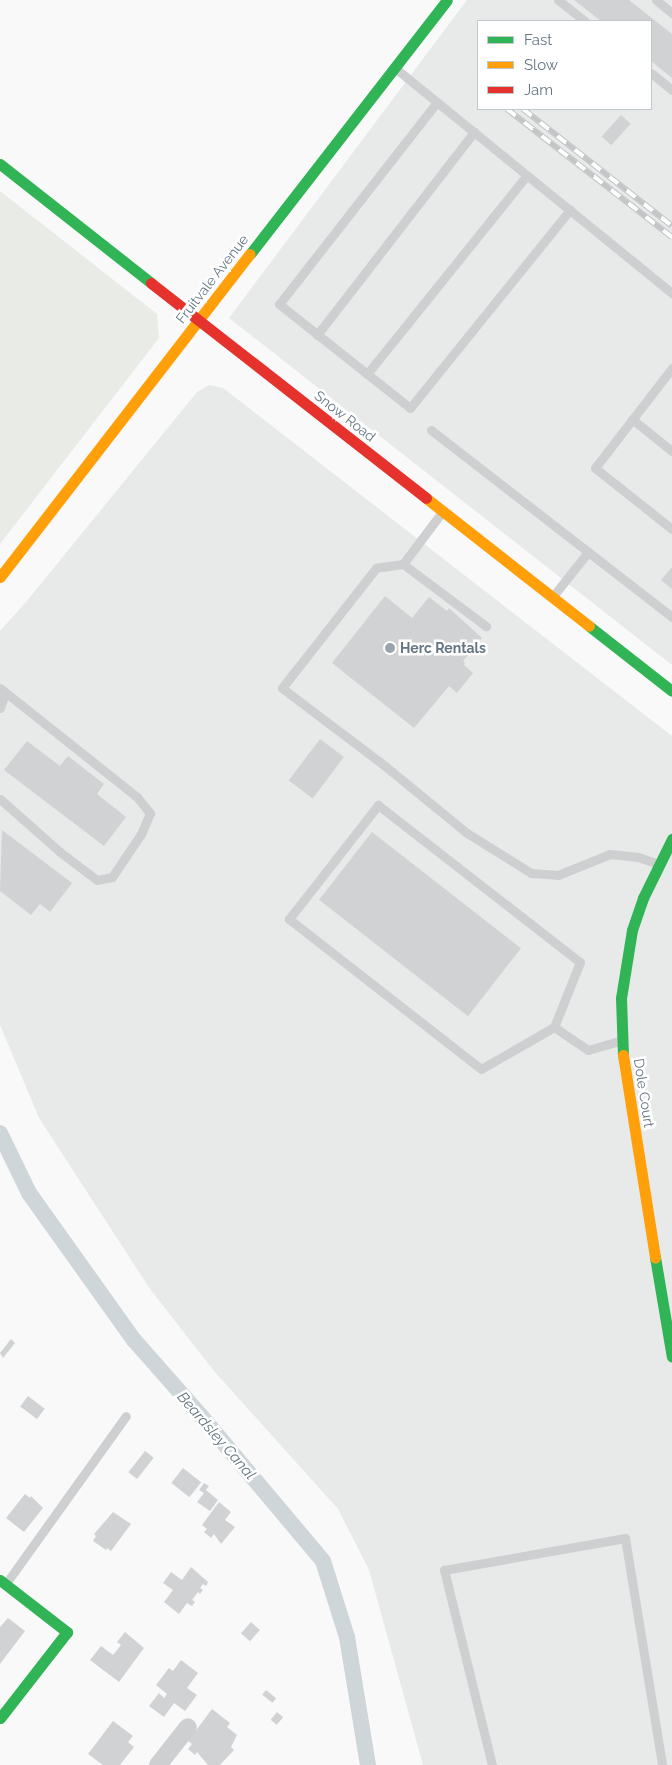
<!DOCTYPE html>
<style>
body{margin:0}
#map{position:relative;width:672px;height:1765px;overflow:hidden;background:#f9f9f9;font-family:Raleway,sans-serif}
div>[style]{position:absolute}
.built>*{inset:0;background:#e8e9e9}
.green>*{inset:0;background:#e8ebe6}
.canal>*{height:16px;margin:-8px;padding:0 8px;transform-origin:8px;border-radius:8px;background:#ced6d9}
.building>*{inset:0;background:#d0d2d3;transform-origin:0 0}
.lane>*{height:9px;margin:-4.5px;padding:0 4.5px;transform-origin:4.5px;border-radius:4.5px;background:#cecfd0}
.street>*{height:18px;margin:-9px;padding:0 9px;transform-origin:9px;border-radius:9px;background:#cecfd0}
.fast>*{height:11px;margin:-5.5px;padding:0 5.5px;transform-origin:5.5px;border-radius:5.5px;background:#30b455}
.slow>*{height:11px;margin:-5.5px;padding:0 5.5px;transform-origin:5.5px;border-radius:5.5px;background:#ff9f0a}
.jam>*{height:11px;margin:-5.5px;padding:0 5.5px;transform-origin:5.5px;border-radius:5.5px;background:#e5322d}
.rail>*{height:5.5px;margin-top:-2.75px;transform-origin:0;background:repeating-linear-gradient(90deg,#fff 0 11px,#c3c5c6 0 22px);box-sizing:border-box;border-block:1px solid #c3c5c6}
.dots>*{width:14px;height:14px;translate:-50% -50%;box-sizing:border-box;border:2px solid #fff;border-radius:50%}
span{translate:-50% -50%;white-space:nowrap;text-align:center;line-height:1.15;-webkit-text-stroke:5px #fff;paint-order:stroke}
.street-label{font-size:14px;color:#657683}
.poi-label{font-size:14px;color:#657683;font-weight:700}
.left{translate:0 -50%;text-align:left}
.water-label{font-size:15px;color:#60757c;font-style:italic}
.legend{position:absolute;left:477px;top:20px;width:175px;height:90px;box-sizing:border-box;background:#fff;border:1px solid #c1c8cd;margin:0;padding:6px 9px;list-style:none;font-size:15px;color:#657683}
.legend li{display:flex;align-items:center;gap:10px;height:25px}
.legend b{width:25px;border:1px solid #c1c8cd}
</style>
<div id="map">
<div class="built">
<i style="clip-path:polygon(evenodd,467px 0,672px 0,672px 665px,229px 318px,467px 0,478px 21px,651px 21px,651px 109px,478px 109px,478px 21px)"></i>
<i style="clip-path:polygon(209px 385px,223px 388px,672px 736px,672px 1765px,423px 1765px,369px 1570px,338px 1509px,214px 1371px,150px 1289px,39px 1118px,0 1025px,0 631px,26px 602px,197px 392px)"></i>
</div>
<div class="green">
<i style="clip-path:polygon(0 191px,157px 314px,159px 338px,0 544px)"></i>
</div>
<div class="canal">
<i style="left:0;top:1133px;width:67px;rotate:64.2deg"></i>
<i style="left:29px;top:1193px;width:181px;rotate:54.5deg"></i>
<i style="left:134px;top:1340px;width:101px;rotate:48.6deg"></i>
<i style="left:201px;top:1416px;width:189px;rotate:49.9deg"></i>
<i style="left:323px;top:1561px;width:80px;rotate:72.5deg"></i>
<i style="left:347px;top:1637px;width:130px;rotate:80.7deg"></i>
</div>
<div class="building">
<i style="clip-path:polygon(574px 0,629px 0,672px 34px,672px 78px,651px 61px,651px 21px,601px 21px)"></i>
<i style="left:621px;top:115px;width:13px;height:29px;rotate:42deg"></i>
<i style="clip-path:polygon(672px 567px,672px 589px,661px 580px)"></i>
<i style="clip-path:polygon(385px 596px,412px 618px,429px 597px,447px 611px,449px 608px,482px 638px,463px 661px,465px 663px,464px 665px,473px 673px,457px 693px,449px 686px,414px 728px,332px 663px)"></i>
<i style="left:320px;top:739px;width:30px;height:52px;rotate:37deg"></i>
<i style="clip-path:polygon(27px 741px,60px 766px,68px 756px,104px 784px,97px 794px,126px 817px,104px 846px,4px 770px)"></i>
<i style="clip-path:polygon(2px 830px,72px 883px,50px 912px,40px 904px,31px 915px,0 891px)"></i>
<i style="left:372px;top:832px;width:189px;height:86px;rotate:38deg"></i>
<i style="clip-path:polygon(11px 1339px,15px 1343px,3px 1358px,0 1353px)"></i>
<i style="left:28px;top:1396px;width:21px;height:13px;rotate:37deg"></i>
<i style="left:145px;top:1451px;width:11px;height:27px;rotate:38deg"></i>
<i style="left:183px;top:1468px;width:23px;height:19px;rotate:38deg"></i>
<i style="clip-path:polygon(204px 1483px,209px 1486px,206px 1490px,218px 1500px,210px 1511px,197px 1502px,204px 1493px,199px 1490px)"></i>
<i style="clip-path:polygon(25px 1494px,30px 1498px,31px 1496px,43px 1508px,24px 1532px,6px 1518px)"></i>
<i style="clip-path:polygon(219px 1502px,231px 1512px,225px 1520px,235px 1527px,221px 1544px,214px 1534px,211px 1538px,204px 1532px,207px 1529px,202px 1525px)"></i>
<i style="clip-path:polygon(113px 1512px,131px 1524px,111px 1551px,107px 1548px,106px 1550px,93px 1541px,96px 1536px,94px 1534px)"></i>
<i style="clip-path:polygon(191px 1567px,208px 1582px,206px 1586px,203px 1584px,200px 1588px,203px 1590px,200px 1594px,198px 1592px,192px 1600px,195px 1602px,192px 1606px,187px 1603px,179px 1614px,164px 1602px,173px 1590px,163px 1583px,171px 1572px,182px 1580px)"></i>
<i style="clip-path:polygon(8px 1618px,25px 1631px,0 1664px,0 1627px)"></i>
<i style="left:251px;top:1622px;width:12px;height:15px;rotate:42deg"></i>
<i style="clip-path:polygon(125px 1632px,144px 1648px,119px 1682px,90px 1660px,101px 1646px,113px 1655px,121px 1645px,117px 1642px)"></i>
<i style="clip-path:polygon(181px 1660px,198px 1673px,187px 1688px,197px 1695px,185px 1711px,174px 1703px,164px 1717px,149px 1706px,159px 1693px,164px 1698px,167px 1694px,156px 1685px,169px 1668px,173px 1671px)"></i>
<i style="left:266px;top:1690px;width:13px;height:6px;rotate:39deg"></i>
<i style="clip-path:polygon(212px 1709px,230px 1723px,227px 1727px,237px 1735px,231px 1747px,234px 1750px,220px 1765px,208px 1765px,197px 1752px,195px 1755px,188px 1749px,192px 1744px,188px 1741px)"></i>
<i style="left:277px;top:1712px;width:8px;height:10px;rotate:40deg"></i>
<i style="clip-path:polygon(113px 1721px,133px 1736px,128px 1742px,134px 1747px,120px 1765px,103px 1765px,88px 1754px)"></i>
</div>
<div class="lane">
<i style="left:558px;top:0;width:34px;rotate:38deg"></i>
<i style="left:656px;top:0;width:21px;rotate:39deg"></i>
<i style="left:395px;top:68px;width:357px;rotate:39.1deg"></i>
<i style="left:651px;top:73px;width:27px;rotate:39deg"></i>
<i style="left:437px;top:102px;width:256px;rotate:128deg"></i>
<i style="left:279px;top:304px;width:167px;rotate:38.4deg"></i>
<i style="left:410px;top:408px;width:255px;rotate:-51.1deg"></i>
<i style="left:317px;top:335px;width:257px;rotate:-52.3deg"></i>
<i style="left:672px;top:368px;width:126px;rotate:127.6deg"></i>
<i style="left:595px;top:468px;width:98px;rotate:38.4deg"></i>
<i style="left:367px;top:374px;width:255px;rotate:-51.2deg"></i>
<i style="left:632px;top:419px;width:51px;rotate:38.7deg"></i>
<i style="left:431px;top:430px;width:305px;rotate:37.8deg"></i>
<i style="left:442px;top:512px;width:65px;rotate:126.9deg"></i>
<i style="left:403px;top:564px;width:104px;rotate:36.8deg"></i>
<i style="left:403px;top:564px;width:27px;rotate:172deg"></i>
<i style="left:376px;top:568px;width:152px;rotate:128.1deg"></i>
<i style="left:282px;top:688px;width:129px;rotate:37.1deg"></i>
<i style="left:385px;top:766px;width:106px;rotate:39.3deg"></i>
<i style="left:467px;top:833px;width:75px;rotate:32deg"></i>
<i style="left:531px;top:873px;width:27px;rotate:4deg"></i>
<i style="left:558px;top:875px;width:56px;rotate:-22deg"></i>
<i style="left:610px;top:854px;width:28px;rotate:6deg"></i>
<i style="left:638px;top:857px;width:21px;rotate:19deg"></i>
<i style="left:554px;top:595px;width:55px;rotate:-51.7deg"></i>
<i style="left:0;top:688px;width:175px;rotate:38.5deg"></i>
<i style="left:137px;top:797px;width:21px;rotate:51deg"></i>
<i style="left:150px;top:813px;width:23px;rotate:113deg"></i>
<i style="left:141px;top:834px;width:52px;rotate:124deg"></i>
<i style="left:112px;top:877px;width:15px;rotate:169deg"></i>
<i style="left:97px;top:880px;width:46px;rotate:-142.9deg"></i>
<i style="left:60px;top:852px;width:80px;rotate:-138.5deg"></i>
<i style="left:0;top:708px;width:16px;rotate:-72deg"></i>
<i style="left:554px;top:1027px;width:84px;rotate:150.1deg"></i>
<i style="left:481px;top:1069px;width:244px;rotate:-142deg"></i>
<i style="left:289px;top:919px;width:145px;rotate:-52deg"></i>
<i style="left:378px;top:805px;width:256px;rotate:37.9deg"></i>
<i style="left:580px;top:962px;width:70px;rotate:111.8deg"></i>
<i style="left:554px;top:1027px;width:41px;rotate:34.1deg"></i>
<i style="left:588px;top:1050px;width:32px;rotate:-16deg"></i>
<i style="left:7px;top:1582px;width:204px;rotate:-54.4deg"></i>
<i style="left:492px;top:1765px;width:201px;rotate:-103.8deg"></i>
<i style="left:444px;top:1570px;width:184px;rotate:-10deg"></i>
<i style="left:625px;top:1538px;width:230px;rotate:80.7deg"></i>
</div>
<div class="street">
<i style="left:158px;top:1765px;width:48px;rotate:-51.7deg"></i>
</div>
<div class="fast">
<i style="left:0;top:164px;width:192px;rotate:38.2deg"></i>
<i style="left:250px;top:254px;width:321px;rotate:-52.2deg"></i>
<i style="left:589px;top:626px;width:105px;rotate:38.1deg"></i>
<i style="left:623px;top:1055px;width:57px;rotate:-92deg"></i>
<i style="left:621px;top:998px;width:69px;rotate:-80.8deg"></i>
<i style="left:632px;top:930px;width:34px;rotate:-71deg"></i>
<i style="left:643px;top:898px;width:66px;rotate:-63.8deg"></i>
<i style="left:655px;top:1257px;width:101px;rotate:80.4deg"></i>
<i style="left:0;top:1580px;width:85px;rotate:37.8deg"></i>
<i style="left:67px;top:1632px;width:109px;rotate:127.9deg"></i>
</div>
<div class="slow">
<i style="left:426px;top:498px;width:207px;rotate:38.1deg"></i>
<i style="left:0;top:577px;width:408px;rotate:-52.3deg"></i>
<i style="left:623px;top:1055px;width:205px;rotate:81deg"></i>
</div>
<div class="jam">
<i style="left:151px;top:283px;width:349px;rotate:38deg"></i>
</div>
<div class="rail">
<i style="left:507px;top:109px;width:209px;rotate:37.8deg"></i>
<i style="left:523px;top:109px;width:189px;rotate:38.1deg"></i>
</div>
<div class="dots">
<i style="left:390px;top:648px;background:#99a4ac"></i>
</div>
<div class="street-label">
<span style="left:212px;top:279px;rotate:-52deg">Fruitvale Avenue</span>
<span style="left:345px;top:416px;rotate:38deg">Snow Road</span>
<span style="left:644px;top:1093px;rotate:81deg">Dole Court</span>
</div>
<div class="poi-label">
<span class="left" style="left:400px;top:648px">Herc Rentals</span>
</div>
<div class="water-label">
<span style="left:216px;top:1436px;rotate:49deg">Beardsley Canal</span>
</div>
<ul class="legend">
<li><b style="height:6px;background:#30b455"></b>Fast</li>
<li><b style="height:6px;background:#ff9f0a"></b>Slow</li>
<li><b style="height:6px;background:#e5322d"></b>Jam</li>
</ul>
</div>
